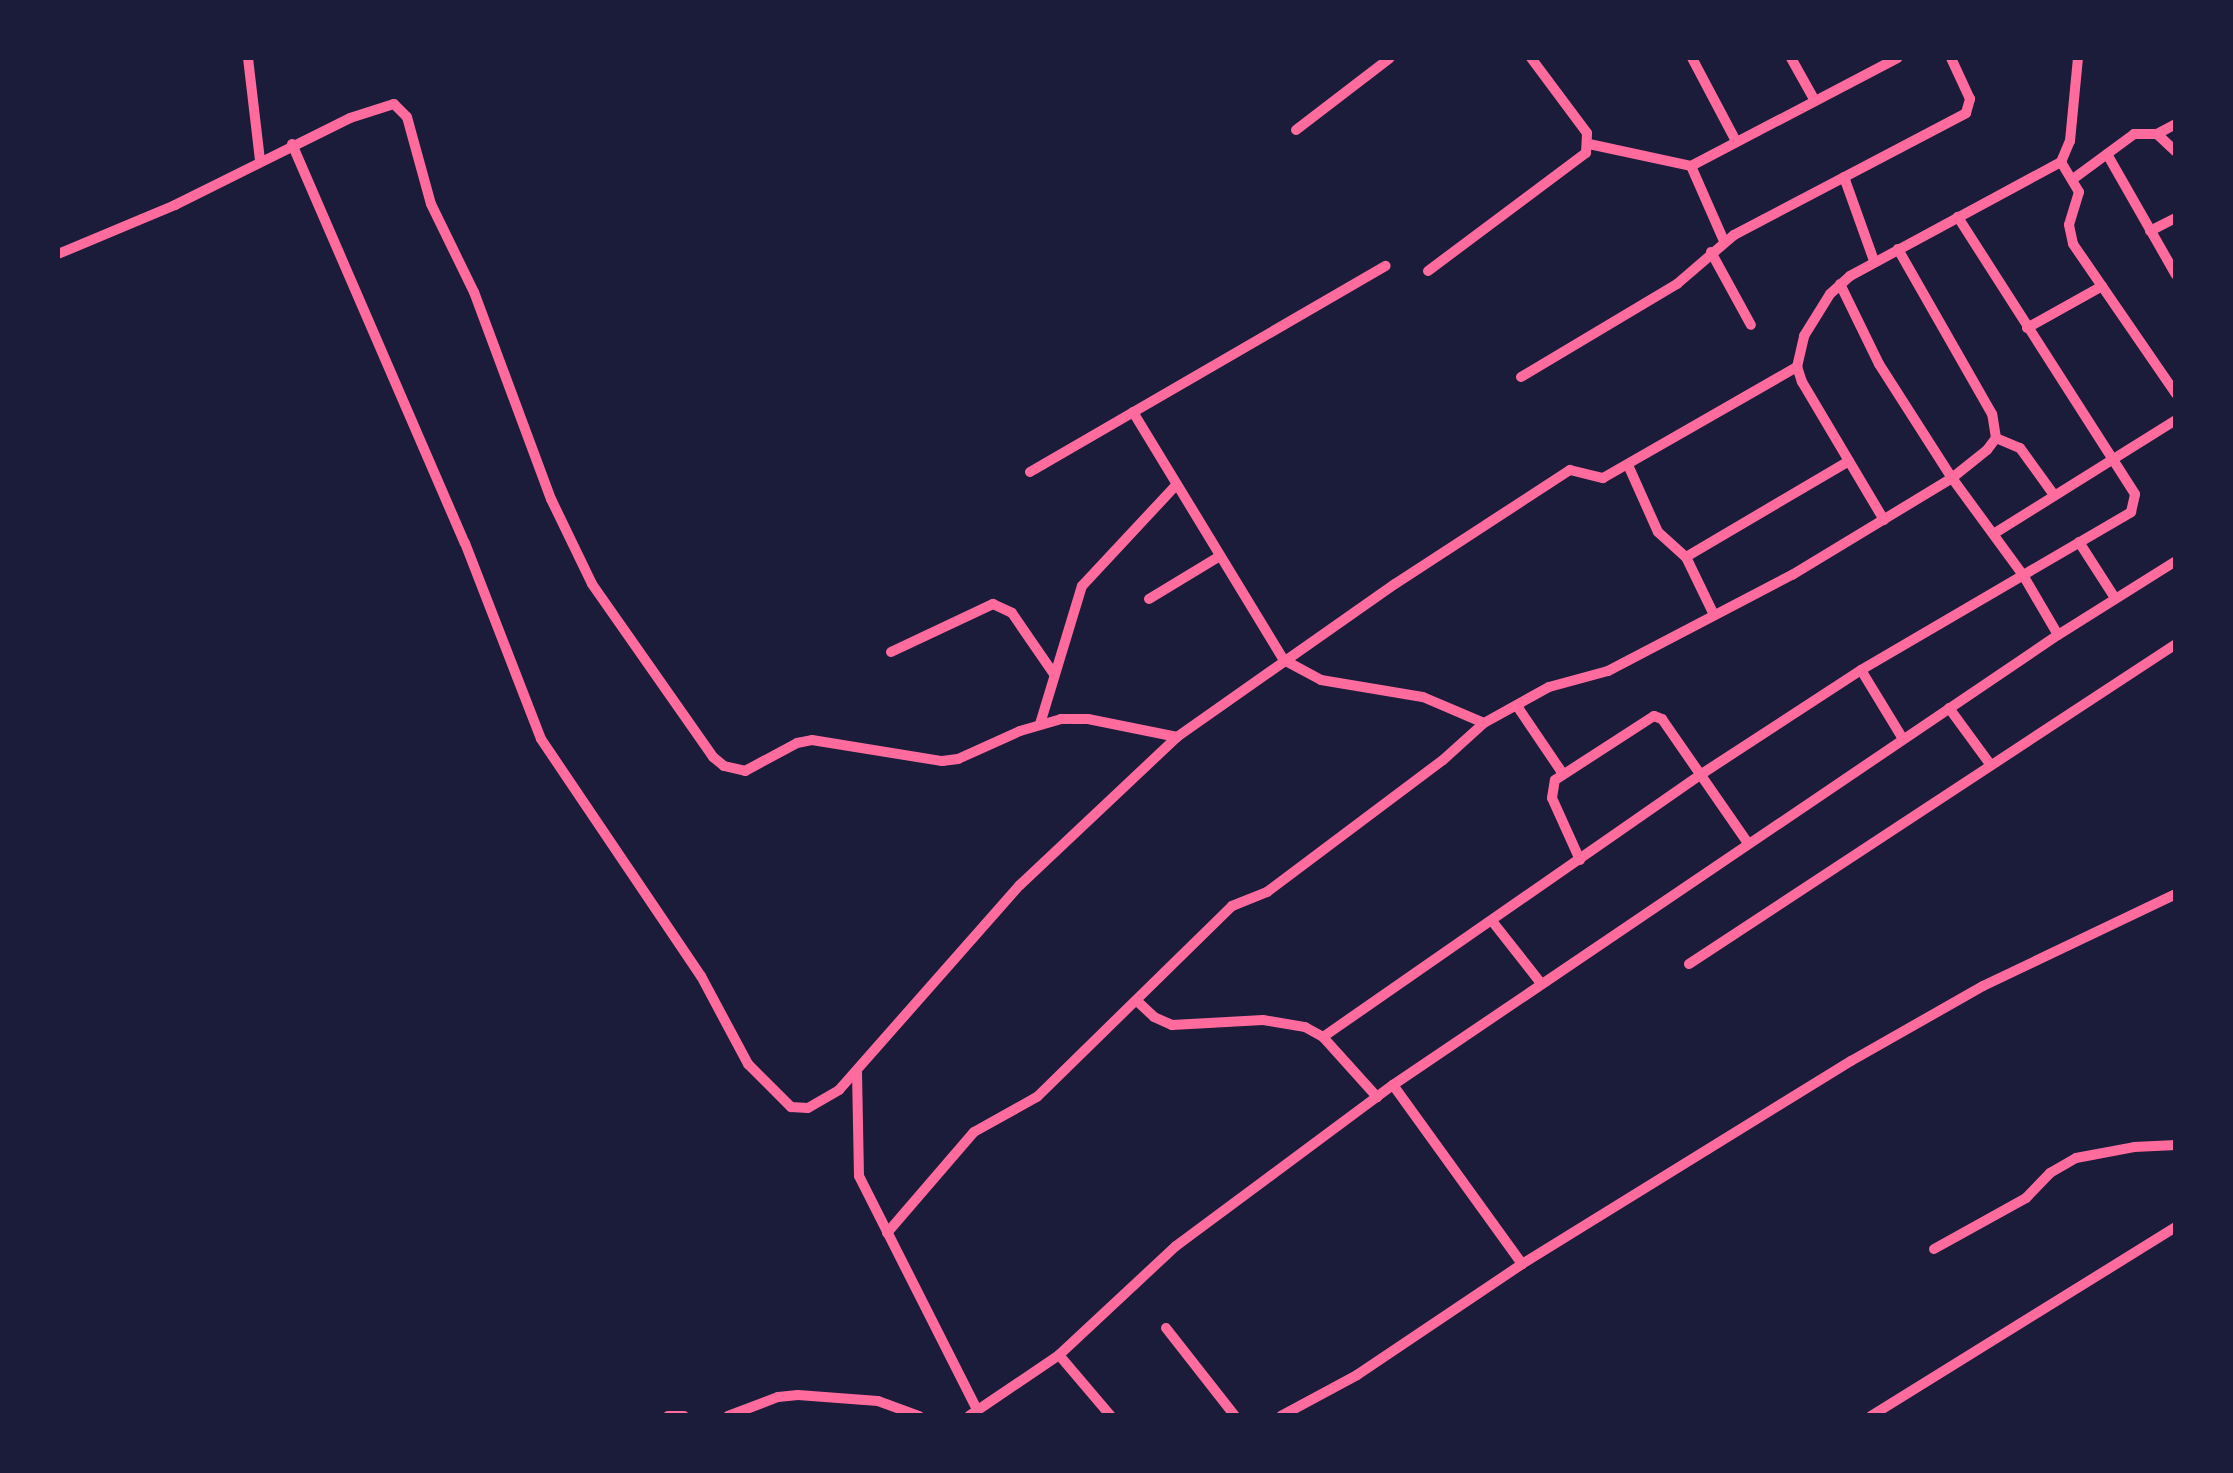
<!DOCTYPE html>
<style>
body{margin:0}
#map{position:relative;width:2233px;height:1473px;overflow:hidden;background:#1b1b3a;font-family:"Noto Sans",sans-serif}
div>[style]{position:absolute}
.minor>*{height:10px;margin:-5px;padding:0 5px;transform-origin:5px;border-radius:5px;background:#ff6b9d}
span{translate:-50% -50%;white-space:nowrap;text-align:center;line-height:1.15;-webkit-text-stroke:9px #1b1b3a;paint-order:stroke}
.frame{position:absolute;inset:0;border:60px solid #1b1b3a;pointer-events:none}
</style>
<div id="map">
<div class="minor">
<i style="left:248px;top:58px;width:103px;rotate:83.3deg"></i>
<i style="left:1692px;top:58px;width:94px;rotate:62.1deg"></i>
<i style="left:1791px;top:58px;width:49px;rotate:60.8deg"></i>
<i style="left:1296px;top:130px;width:118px;rotate:-37.5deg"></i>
<i style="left:2157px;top:134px;width:21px;rotate:-28deg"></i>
<i style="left:292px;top:144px;width:435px;rotate:66.6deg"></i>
<i style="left:465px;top:543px;width:210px;rotate:68.8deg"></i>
<i style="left:541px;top:739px;width:286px;rotate:56deg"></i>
<i style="left:701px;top:976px;width:100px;rotate:61.9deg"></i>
<i style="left:748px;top:1064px;width:61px;rotate:45deg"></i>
<i style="left:791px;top:1107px;width:17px;rotate:3deg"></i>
<i style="left:808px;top:1108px;width:36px;rotate:-30deg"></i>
<i style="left:839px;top:1090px;width:273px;rotate:-48.6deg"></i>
<i style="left:1020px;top:885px;width:216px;rotate:-43.3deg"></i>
<i style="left:1177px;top:737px;width:266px;rotate:-35.1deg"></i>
<i style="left:1395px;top:584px;width:209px;rotate:-33.1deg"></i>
<i style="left:1570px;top:470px;width:34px;rotate:14deg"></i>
<i style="left:1603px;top:478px;width:224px;rotate:-29.8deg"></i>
<i style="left:1589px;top:144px;width:104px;rotate:12.2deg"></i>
<i style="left:1691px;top:166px;width:82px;rotate:66.3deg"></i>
<i style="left:2107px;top:154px;width:139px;rotate:60.3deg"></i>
<i style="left:2061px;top:162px;width:35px;rotate:59deg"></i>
<i style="left:2079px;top:192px;width:34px;rotate:107deg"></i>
<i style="left:2069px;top:225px;width:19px;rotate:78deg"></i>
<i style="left:2073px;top:244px;width:182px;rotate:55.5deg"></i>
<i style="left:1691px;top:166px;width:233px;rotate:-27.6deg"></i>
<i style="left:1844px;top:177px;width:89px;rotate:70.3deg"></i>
<i style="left:2073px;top:179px;width:76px;rotate:-36.4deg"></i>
<i style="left:2134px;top:134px;width:23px"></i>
<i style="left:2157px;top:134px;width:26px;rotate:43deg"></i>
<i style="left:2150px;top:231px;width:29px;rotate:-27deg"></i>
<i style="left:1711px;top:252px;width:83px;rotate:61.3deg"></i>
<i style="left:58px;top:254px;width:127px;rotate:-22.7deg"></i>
<i style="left:175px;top:205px;width:195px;rotate:-26.4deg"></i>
<i style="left:350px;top:118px;width:46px;rotate:-17.7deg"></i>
<i style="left:394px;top:104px;width:18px;rotate:45deg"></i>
<i style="left:407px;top:117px;width:90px;rotate:74.6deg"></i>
<i style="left:431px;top:204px;width:98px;rotate:64deg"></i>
<i style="left:474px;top:292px;width:221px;rotate:69.6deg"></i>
<i style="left:551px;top:499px;width:94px;rotate:64.2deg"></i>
<i style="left:592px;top:584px;width:211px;rotate:55deg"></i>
<i style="left:713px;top:757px;width:14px;rotate:39deg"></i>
<i style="left:724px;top:766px;width:22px;rotate:13deg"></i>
<i style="left:745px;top:771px;width:59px;rotate:-28.3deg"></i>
<i style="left:797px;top:743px;width:15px;rotate:-11deg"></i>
<i style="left:812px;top:740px;width:132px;rotate:9.2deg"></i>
<i style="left:942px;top:761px;width:16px;rotate:-7deg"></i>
<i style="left:958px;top:759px;width:68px;rotate:-24.3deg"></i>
<i style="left:1020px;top:731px;width:43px;rotate:-16.3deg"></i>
<i style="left:1061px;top:719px;width:27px"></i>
<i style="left:1088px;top:719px;width:91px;rotate:11.4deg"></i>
<i style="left:1428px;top:271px;width:197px;rotate:-36.8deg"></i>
<i style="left:1586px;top:153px;width:20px;rotate:-87deg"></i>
<i style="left:1587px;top:133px;width:94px;rotate:-126.7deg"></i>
<i style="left:1840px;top:284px;width:89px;rotate:64deg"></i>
<i style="left:1879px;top:364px;width:135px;rotate:57.4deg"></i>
<i style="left:1952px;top:478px;width:120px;rotate:53.8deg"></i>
<i style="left:2023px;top:575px;width:69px;rotate:59.7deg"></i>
<i style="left:2027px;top:328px;width:86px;rotate:-29.2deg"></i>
<i style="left:1521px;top:377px;width:182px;rotate:-30.8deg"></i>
<i style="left:1677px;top:284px;width:75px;rotate:-40.7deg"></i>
<i style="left:1734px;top:235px;width:262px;rotate:-27.7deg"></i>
<i style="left:1966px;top:113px;width:15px;rotate:-74deg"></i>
<i style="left:1970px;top:99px;width:45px;rotate:-114.9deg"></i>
<i style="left:1133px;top:412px;width:290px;rotate:58.7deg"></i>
<i style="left:1284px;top:660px;width:42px;rotate:28.4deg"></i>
<i style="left:1321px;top:680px;width:103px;rotate:9.5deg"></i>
<i style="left:1423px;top:697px;width:66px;rotate:23.1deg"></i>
<i style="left:1996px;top:438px;width:26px;rotate:23deg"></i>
<i style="left:2020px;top:448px;width:58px;rotate:54.1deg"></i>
<i style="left:1628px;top:465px;width:73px;rotate:65.9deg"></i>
<i style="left:1658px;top:532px;width:38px;rotate:42deg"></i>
<i style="left:1686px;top:557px;width:64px;rotate:64.2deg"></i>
<i style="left:1030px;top:472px;width:411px;rotate:-30.1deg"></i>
<i style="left:1884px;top:520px;width:161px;rotate:-120.7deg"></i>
<i style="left:1802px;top:382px;width:16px;rotate:-108deg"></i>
<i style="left:1797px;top:367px;width:32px;rotate:-77deg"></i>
<i style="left:1804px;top:336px;width:49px;rotate:-58.2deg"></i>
<i style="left:1830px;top:294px;width:27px;rotate:-42deg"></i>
<i style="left:1850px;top:276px;width:240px;rotate:-28.4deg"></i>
<i style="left:2061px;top:162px;width:23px;rotate:-67deg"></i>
<i style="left:2070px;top:141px;width:83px;rotate:-84.5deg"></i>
<i style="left:1995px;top:533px;width:213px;rotate:-32deg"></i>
<i style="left:2079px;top:542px;width:67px;rotate:57.3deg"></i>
<i style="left:1686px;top:557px;width:189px;rotate:-30.5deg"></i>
<i style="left:1149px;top:599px;width:83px;rotate:-31.2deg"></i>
<i style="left:891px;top:652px;width:113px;rotate:-25.2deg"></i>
<i style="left:993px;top:604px;width:21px;rotate:25deg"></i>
<i style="left:1012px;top:613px;width:74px;rotate:55.5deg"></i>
<i style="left:1861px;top:670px;width:81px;rotate:58.7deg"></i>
<i style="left:1517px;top:706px;width:82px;rotate:55.9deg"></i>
<i style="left:1949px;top:708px;width:69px;rotate:53.8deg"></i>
<i style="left:1040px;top:724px;width:144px;rotate:-73.1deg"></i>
<i style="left:1082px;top:586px;width:139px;rotate:-47deg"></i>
<i style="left:1580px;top:860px;width:68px;rotate:-114.3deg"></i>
<i style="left:1552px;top:798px;width:18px;rotate:-81deg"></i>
<i style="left:1555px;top:780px;width:118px;rotate:-32.9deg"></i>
<i style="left:1654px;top:716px;width:9px;rotate:21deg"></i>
<i style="left:1662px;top:719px;width:151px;rotate:55.3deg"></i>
<i style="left:1492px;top:921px;width:78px;rotate:51.8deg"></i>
<i style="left:1689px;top:964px;width:583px;rotate:-33.31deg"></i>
<i style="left:1137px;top:1001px;width:23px;rotate:43deg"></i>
<i style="left:1154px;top:1017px;width:20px;rotate:24deg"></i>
<i style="left:1172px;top:1025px;width:91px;rotate:-3.1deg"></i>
<i style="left:1263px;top:1020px;width:43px;rotate:9.5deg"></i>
<i style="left:1305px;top:1027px;width:21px;rotate:29deg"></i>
<i style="left:1323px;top:1037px;width:81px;rotate:48deg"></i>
<i style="left:1323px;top:1037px;width:459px;rotate:-34.8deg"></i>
<i style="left:1700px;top:775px;width:192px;rotate:-33.1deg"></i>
<i style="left:1861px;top:670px;width:313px;rotate:-30.3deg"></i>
<i style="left:2131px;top:512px;width:18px;rotate:-77deg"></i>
<i style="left:2135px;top:494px;width:329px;rotate:-122.6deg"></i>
<i style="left:857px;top:1072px;width:104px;rotate:88.9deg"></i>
<i style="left:859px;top:1176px;width:262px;rotate:63.2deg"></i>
<i style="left:1393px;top:1085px;width:221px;rotate:54.2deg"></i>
<i style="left:887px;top:1233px;width:133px;rotate:-49.3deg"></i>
<i style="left:974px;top:1132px;width:72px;rotate:-29.1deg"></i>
<i style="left:1037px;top:1097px;width:273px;rotate:-44.4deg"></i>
<i style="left:1232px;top:906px;width:38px;rotate:-22deg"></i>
<i style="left:1267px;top:892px;width:220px;rotate:-36.9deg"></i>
<i style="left:1443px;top:760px;width:55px;rotate:-42.1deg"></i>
<i style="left:1484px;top:723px;width:74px;rotate:-29deg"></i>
<i style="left:1549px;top:687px;width:61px;rotate:-15.2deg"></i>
<i style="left:1608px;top:671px;width:208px;rotate:-27.6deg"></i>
<i style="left:1792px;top:575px;width:187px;rotate:-31.2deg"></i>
<i style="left:1952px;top:478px;width:45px;rotate:-38.7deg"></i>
<i style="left:1987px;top:450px;width:15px;rotate:-53deg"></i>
<i style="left:1996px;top:438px;width:24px;rotate:-99deg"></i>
<i style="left:1992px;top:414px;width:190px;rotate:-119.7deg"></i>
<i style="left:1934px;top:1249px;width:105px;rotate:-29deg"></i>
<i style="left:2026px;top:1198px;width:35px;rotate:-46deg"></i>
<i style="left:2050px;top:1173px;width:30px;rotate:-30deg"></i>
<i style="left:2076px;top:1158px;width:59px;rotate:-10.7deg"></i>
<i style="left:2134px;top:1147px;width:42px;rotate:-2.7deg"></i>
<i style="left:1166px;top:1328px;width:112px;rotate:51.9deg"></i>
<i style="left:1059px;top:1355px;width:80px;rotate:49.6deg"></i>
<i style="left:668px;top:1416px;width:16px"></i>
<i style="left:728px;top:1416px;width:53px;rotate:-20.8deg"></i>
<i style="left:778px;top:1397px;width:20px;rotate:-6deg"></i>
<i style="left:798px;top:1395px;width:80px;rotate:4.3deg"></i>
<i style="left:878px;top:1401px;width:44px;rotate:20.1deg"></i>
<i style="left:969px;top:1416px;width:109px;rotate:-34.1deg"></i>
<i style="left:1059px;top:1355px;width:160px;rotate:-43deg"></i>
<i style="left:1176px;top:1246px;width:270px;rotate:-36.6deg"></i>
<i style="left:1393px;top:1085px;width:803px;rotate:-34.09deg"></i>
<i style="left:2058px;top:635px;width:139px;rotate:-32.1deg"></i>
<i style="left:1281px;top:1416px;width:86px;rotate:-28.3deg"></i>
<i style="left:1357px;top:1375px;width:199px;rotate:-33.9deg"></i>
<i style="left:1522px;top:1264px;width:387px;rotate:-31.7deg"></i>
<i style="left:1851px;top:1061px;width:152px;rotate:-29.6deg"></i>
<i style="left:1983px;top:986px;width:214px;rotate:-25.5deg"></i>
<i style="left:1871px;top:1416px;width:359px;rotate:-31.8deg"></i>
</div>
<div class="frame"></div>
</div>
